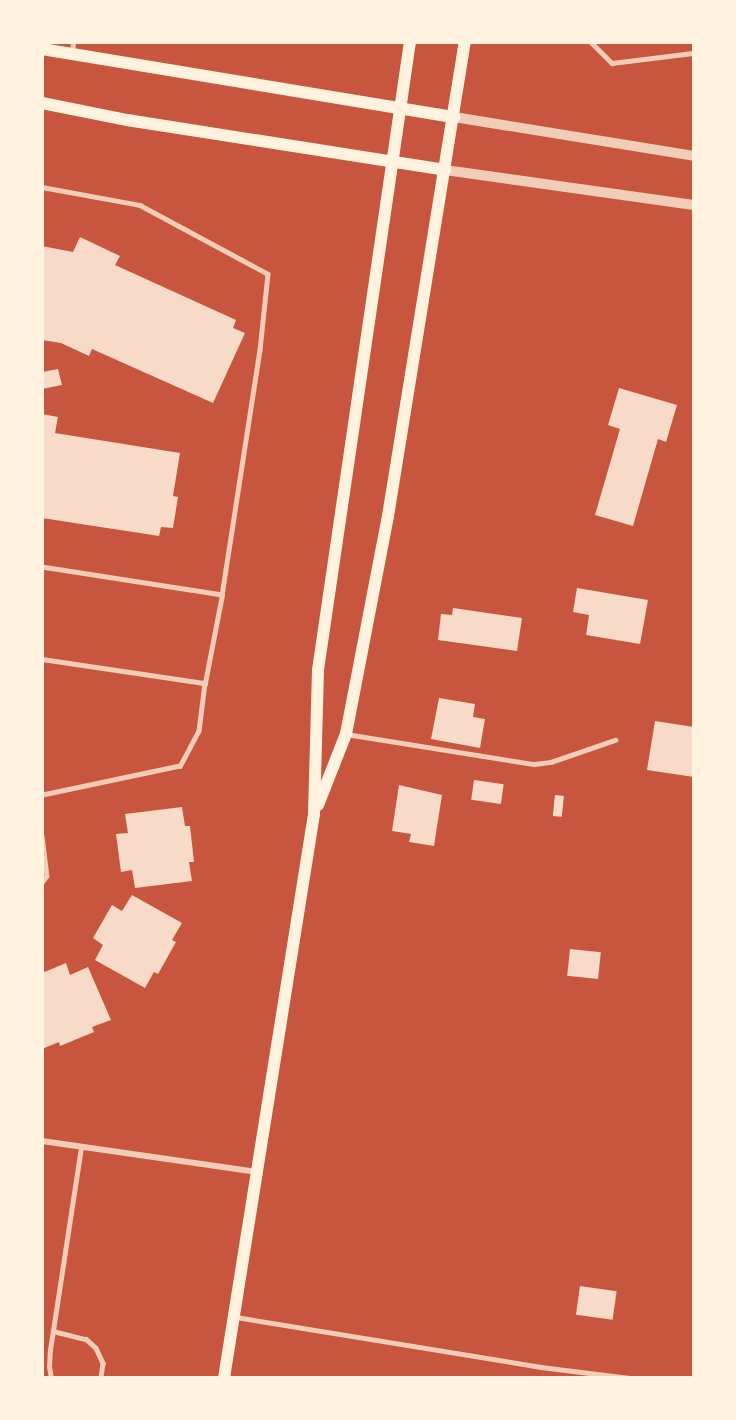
<!DOCTYPE html>
<style>
body{margin:0}
#map{position:relative;width:736px;height:1420px;overflow:hidden;background:#c8553d;font-family:Rubik,sans-serif}
div>[style]{position:absolute}
.building>*{inset:0;background:#f7dbc8;transform-origin:0 0}
.service>*{height:4.5px;margin:-2.25px;padding:0 2.25px;transform-origin:2.25px;border-radius:2.25px;background:#f1ccb7}
.minor>*{height:6px;margin:-3px;padding:0 3px;transform-origin:3px;border-radius:3px;background:#f1ccb7}
.tertiary>*{height:10px;margin:-5px;padding:0 5px;transform-origin:5px;border-radius:5px;background:#f1ccb7}
.secondary>*{height:12px;margin:-6px;padding:0 6px;transform-origin:6px;border-radius:6px;background:#fff3e0}
span{translate:-50% -50%;white-space:nowrap;text-align:center;line-height:1.15;-webkit-text-stroke:4.5px #fff3e0;paint-order:stroke}
.frame{position:absolute;inset:0;border:44px solid #fff3e0;pointer-events:none}
</style>
<div id="map">
<div class="building">
<i style="clip-path:polygon(80px 237px,120px 256px,115px 265px,236px 320px,233px 328px,245px 333px,213px 403px,92px 349px,89px 356px,61px 343px,42px 340px,42px 246px,73px 252px)"></i>
<i style="clip-path:polygon(58px 369px,62px 385px,42px 389px,42px 372px)"></i>
<i style="clip-path:polygon(619px 388px,677px 405px,666px 442px,658px 439px,633px 526px,595px 515px,620px 429px,608px 425px)"></i>
<i style="clip-path:polygon(42px 414px,58px 417px,55px 433px,180px 453px,173px 496px,178px 497px,173px 528px,161px 527px,159px 536px,42px 518px)"></i>
<i style="clip-path:polygon(577px 588px,648px 600px,640px 644px,586px 635px,589px 615px,573px 612px)"></i>
<i style="clip-path:polygon(453px 608px,522px 618px,517px 651px,438px 640px,441px 614px,452px 615px)"></i>
<i style="clip-path:polygon(439px 698px,475px 704px,473px 717px,485px 719px,480px 748px,431px 739px)"></i>
<i style="clip-path:polygon(655px 721px,694px 727px,694px 777px,647px 770px)"></i>
<i style="left:474px;top:780px;width:30px;height:20px;rotate:8deg"></i>
<i style="clip-path:polygon(399px 785px,442px 795px,434px 846px,409px 842px,411px 834px,392px 831px)"></i>
<i style="left:555px;top:795px;width:9px;height:21px;rotate:6deg"></i>
<i style="clip-path:polygon(182px 807px,185px 826px,190px 826px,194px 862px,189px 862px,192px 881px,135px 888px,132px 870px,121px 872px,116px 834px,128px 833px,125px 814px)"></i>
<i style="clip-path:polygon(132px 895px,182px 923px,172px 940px,176px 942px,158px 974px,154px 972px,145px 988px,95px 960px,103px 945px,93px 938px,112px 905px,122px 911px)"></i>
<i style="left:570px;top:949px;width:31px;height:27px;rotate:6deg"></i>
<i style="clip-path:polygon(66px 963px,70px 975px,88px 967px,111px 1020px,92px 1027px,94px 1032px,60px 1046px,59px 1042px,42px 1049px,42px 973px)"></i>
<i style="left:580px;top:1286px;width:37px;height:29px;rotate:8deg"></i>
</div>
<div class="service">
<i style="left:591px;top:42px;width:30px;rotate:45deg"></i>
<i style="left:612px;top:63px;width:83px;rotate:-7deg"></i>
<i style="left:72px;top:54px;width:12px;rotate:-85deg"></i>
<i style="left:42px;top:187px;width:100px;rotate:10.4deg"></i>
<i style="left:140px;top:205px;width:145px;rotate:28.3deg"></i>
<i style="left:268px;top:274px;width:76px;rotate:96deg"></i>
<i style="left:260px;top:350px;width:248px;rotate:98.8deg"></i>
<i style="left:222px;top:595px;width:182px;rotate:-171.2deg"></i>
<i style="left:42px;top:659px;width:165px;rotate:8.4deg"></i>
<i style="left:205px;top:683px;width:48px;rotate:97.1deg"></i>
<i style="left:199px;top:731px;width:40px;rotate:118deg"></i>
<i style="left:180px;top:766px;width:141px;rotate:168.1deg"></i>
<i style="left:205px;top:683px;width:90px;rotate:-79.1deg"></i>
<i style="left:346px;top:734px;width:190px;rotate:9.1deg"></i>
<i style="left:534px;top:764px;width:17px;rotate:-7deg"></i>
<i style="left:551px;top:762px;width:68px;rotate:-19deg"></i>
<i style="left:42px;top:836px;width:40px;rotate:82.9deg"></i>
<i style="left:47px;top:876px;width:9px;rotate:126deg"></i>
<i style="left:236px;top:1317px;width:309px;rotate:9.3deg"></i>
<i style="left:541px;top:1367px;width:91px;rotate:7deg"></i>
<i style="left:53px;top:1331px;width:34px;rotate:14deg"></i>
<i style="left:86px;top:1339px;width:13px;rotate:42deg"></i>
<i style="left:96px;top:1348px;width:17px;rotate:65deg"></i>
<i style="left:103px;top:1363px;width:15px;rotate:98deg"></i>
<i style="left:51px;top:1378px;width:11px;rotate:-100deg"></i>
<i style="left:49px;top:1367px;width:17px;rotate:-87deg"></i>
<i style="left:50px;top:1350px;width:205px;rotate:-81.3deg"></i>
</div>
<div class="minor">
<i style="left:42px;top:1141px;width:216px;rotate:8.2deg"></i>
</div>
<div class="tertiary">
<i style="left:454px;top:117px;width:243px;rotate:9.2deg"></i>
<i style="left:445px;top:170px;width:251px;rotate:8deg"></i>
</div>
<div class="secondary">
<i style="left:42px;top:49px;width:418px;rotate:9.4deg"></i>
<i style="left:42px;top:103px;width:87px;rotate:11.3deg"></i>
<i style="left:127px;top:120px;width:322px;rotate:8.9deg"></i>
<i style="left:318px;top:805px;width:76px;rotate:-68.5deg"></i>
<i style="left:346px;top:734px;width:222px;rotate:-79.1deg"></i>
<i style="left:388px;top:516px;width:480px;rotate:-80.8deg"></i>
<i style="left:224px;top:1378px;width:571px;rotate:-80.93deg"></i>
<i style="left:314px;top:814px;width:144px;rotate:-88.4deg"></i>
<i style="left:318px;top:670px;width:635px;rotate:-81.67deg"></i>
</div>
<div class="frame"></div>
</div>
